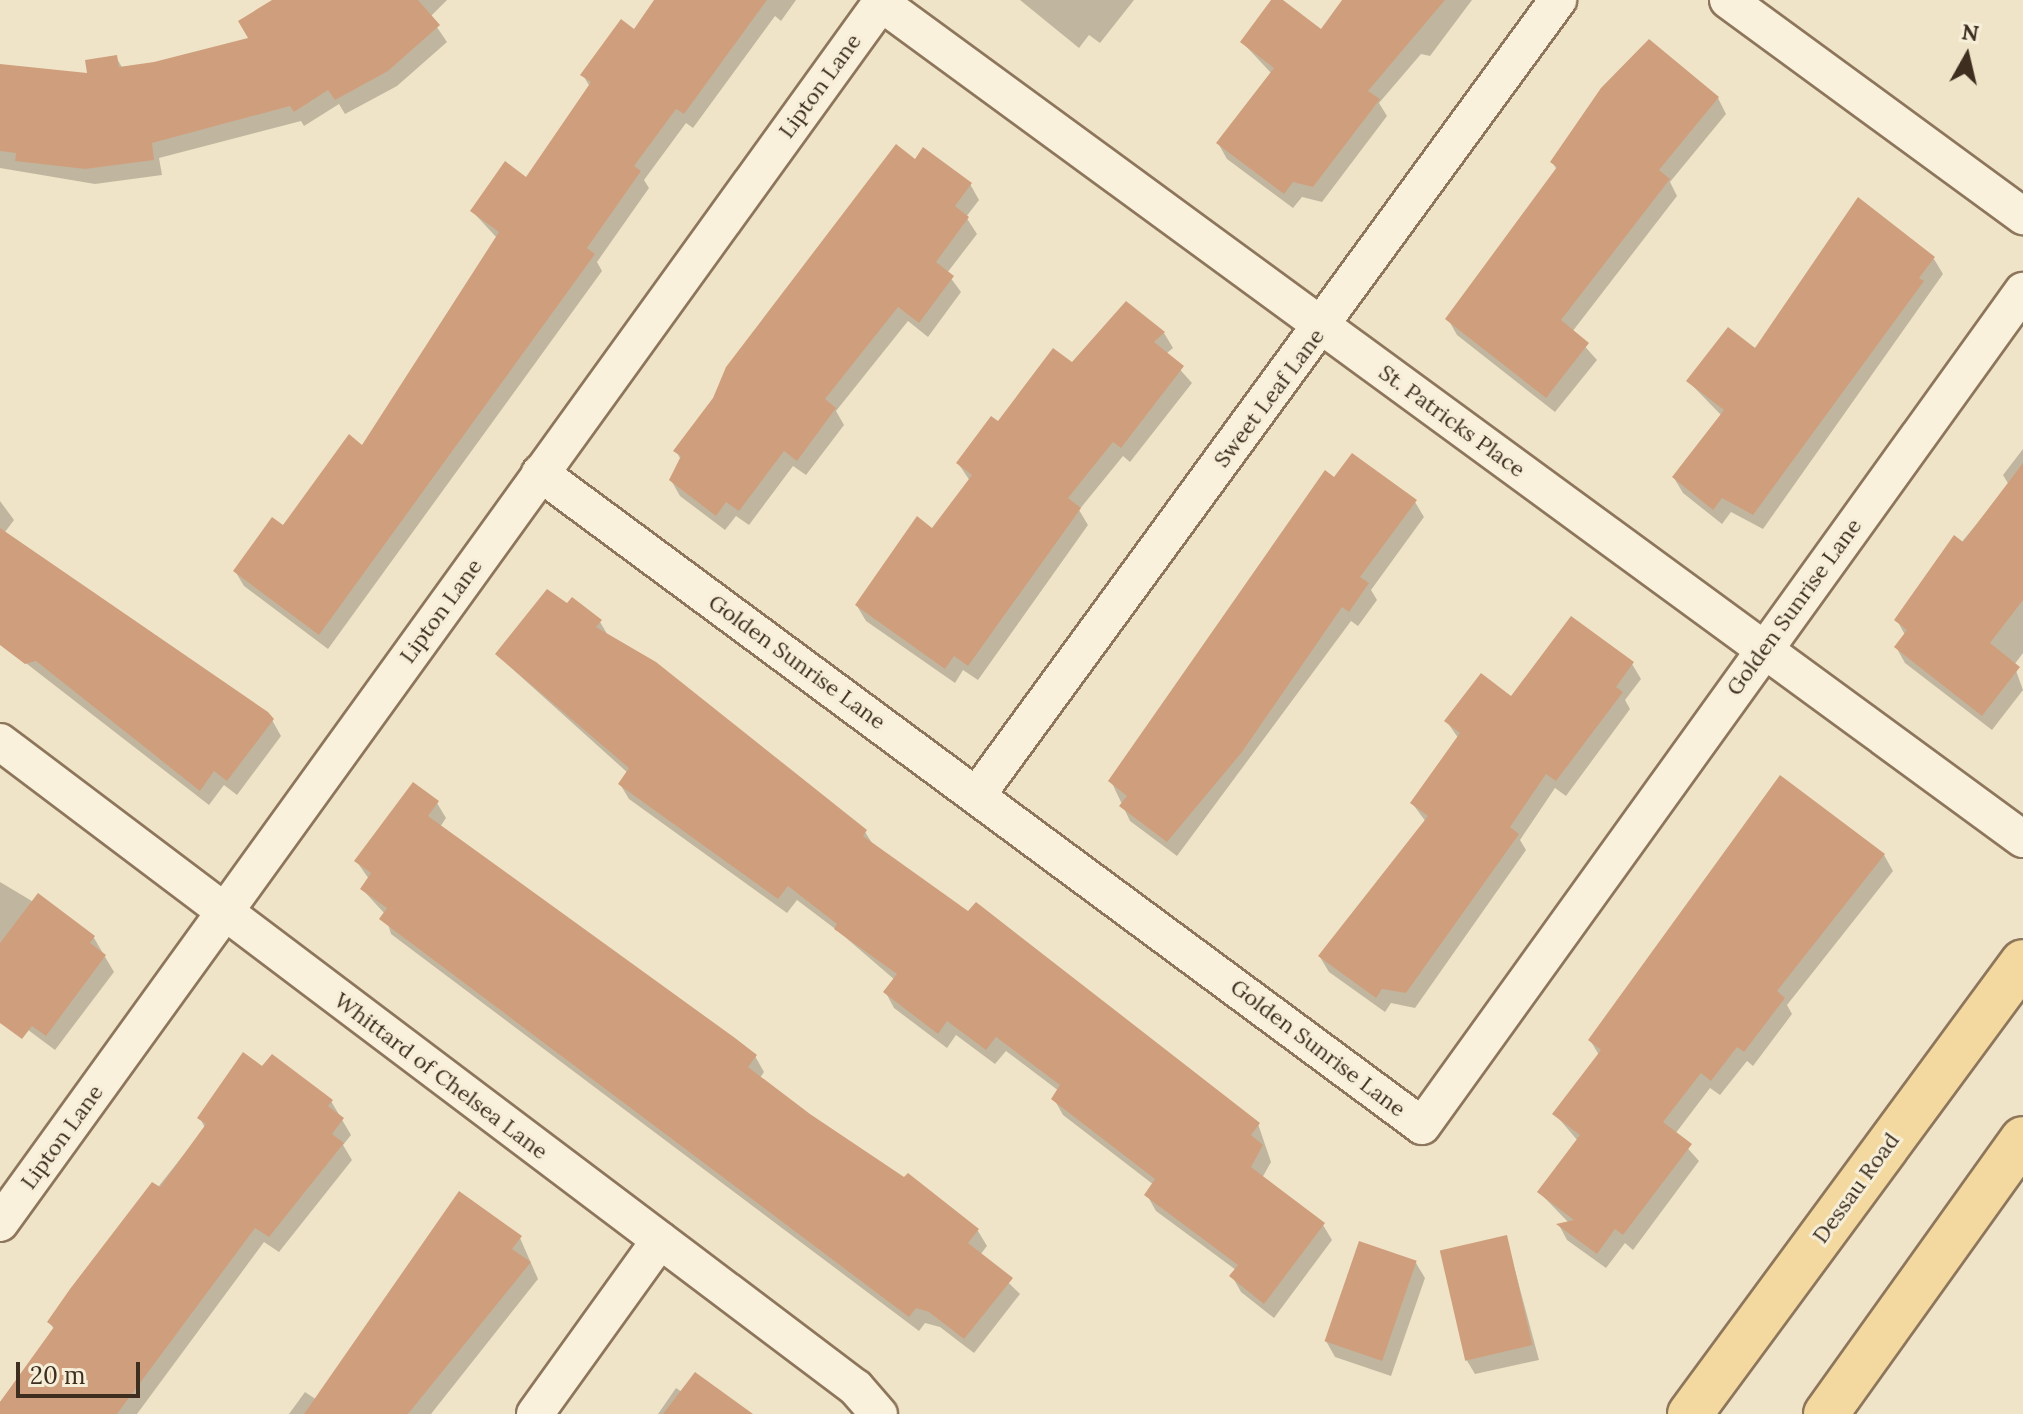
<!DOCTYPE html>
<style>
body{margin:0}
#map{position:relative;width:2023px;height:1414px;overflow:hidden;background:#f0e4c8;font-family:Lora,serif}
div>[style]{position:absolute}
.shadow>*{inset:0;background:#0003}
.building>*{inset:0;background:#cf9f7d;transform-origin:0 0}
.roads{filter:drop-shadow(2px 0 #8d765c) drop-shadow(-2px 0 #8d765c) drop-shadow(0 2px #8d765c) drop-shadow(0 -2px #8d765c)}
.minor>*{height:36px;margin:-18px;padding:0 18px;transform-origin:18px;border-radius:18px;background:#faf1dc}
.primary>*{height:44px;margin:-22px;padding:0 22px;transform-origin:22px;border-radius:22px;background:#f3d9a0}
span{translate:-50% -50%;white-space:nowrap;text-align:center;line-height:1.15;-webkit-text-stroke:6px #f7eed8;paint-order:stroke}
.street-label{font-size:22px;color:#3d2e20}
.north{position:absolute;left:1927px;top:16px;width:80px;height:80px;-webkit-text-stroke:6px #f7eed8;paint-order:stroke;rotate:8deg;font-size:22px;font-weight:700;line-height:32px;text-align:center;color:#3d2e20}
.north::after{content:'';display:block;margin:auto;width:28px;height:36px;background:#3d2e20;clip-path:polygon(50% 0,100% 100%,50% 72%,0 100%)}
.scale{position:absolute;left:16px;top:1362px;width:124px;height:36px;box-sizing:border-box;border:4px solid #3d2e20;border-top:0;padding-left:10px;font-size:24px;line-height:28px;white-space:nowrap;color:#3d2e20;-webkit-text-stroke:6px #f7eed8;paint-order:stroke}
</style>
<div id="map">
<div class="shadow">
<i style="clip-path:polygon(276px 0,447px 0,430px 17px,447px 42px,397px 86px,345px 114px,339px 104px,304px 126px,301px 121px,159px 158px,162px 175px,95px 184px,0 168px,0 66px,90px 76px,116px 57px,123px 69px,154px 64px,251px 39px)"></i>
<i style="clip-path:polygon(657px 0,796px 0,781px 21px,775px 16px,693px 128px,686px 123px,644px 180px,649px 188px,597px 262px,602px 271px,328px 649px,244px 586px,235px 571px,363px 448px,497px 238px,472px 211px,527px 180px,590px 87px,583px 75px,634px 32px)"></i>
<i style="clip-path:polygon(1020px 0,1134px 0,1100px 43px,1089px 35px,1079px 48px)"></i>
<i style="clip-path:polygon(1274px 0,1321px 31px,1345px 0,1472px 0,1430px 56px,1421px 54px,1379px 103px,1387px 116px,1322px 202px,1302px 197px,1293px 208px,1227px 159px,1218px 143px,1272px 74px,1242px 42px)"></i>
<i style="clip-path:polygon(1718px 98px,1726px 114px,1670px 182px,1677px 196px,1572px 332px,1597px 360px,1555px 412px,1457px 335px,1448px 319px,1557px 170px,1552px 162px)"></i>
<i style="clip-path:polygon(915px 162px,970px 184px,979px 200px,966px 217px,977px 234px,947px 273px,961px 292px,928px 337px,908px 321px,836px 411px,844px 425px,806px 475px,793px 466px,749px 525px,736px 516px,725px 530px,680px 496px,671px 480px,681px 460px,676px 451px)"></i>
<i style="clip-path:polygon(1934px 259px,1943px 274px,1763px 529px,1731px 512px,1722px 524px,1683px 493px,1674px 478px,1722px 416px,1688px 381px)"></i>
<i style="clip-path:polygon(1164px 333px,1173px 348px,1166px 354px,1192px 383px,1130px 462px,1123px 456px,1079px 510px,1088px 525px,978px 680px,963px 670px,955px 683px,866px 621px,857px 606px,933px 531px,970px 481px,958px 463px,999px 424px,1072px 364px)"></i>
<i style="clip-path:polygon(2023px 449px,2023px 653px,2014px 665px,2023px 690px,1992px 730px,1905px 663px,1896px 647px,1905px 635px,1897px 620px,2009px 485px,2003px 475px)"></i>
<i style="clip-path:polygon(0 501px,14px 520px,5px 532px,272px 720px,281px 736px,237px 795px,224px 785px,209px 805px,0 643px)"></i>
<i style="clip-path:polygon(1415px 502px,1424px 517px,1371px 590px,1377px 600px,1358px 626px,1351px 621px,1177px 856px,1130px 821px,1111px 781px)"></i>
<i style="clip-path:polygon(567px 606px,600px 622px,609px 637px,865px 832px,874px 846px,1258px 1124px,1271px 1162px,1262px 1178px,1323px 1225px,1332px 1240px,1274px 1318px,1241px 1292px,1232px 1276px,1236px 1270px,1156px 1211px,1147px 1195px,1154px 1185px,1063px 1115px,1054px 1099px,1059px 1091px,1006px 1051px,995px 1064px,956px 1035px,947px 1048px,894px 1008px,886px 993px,895px 980px,838px 931px,797px 900px,787px 913px,629px 799px,620px 784px,628px 773px,497px 655px)"></i>
<i style="clip-path:polygon(1632px 664px,1641px 679px,1625px 700px,1630px 709px,1566px 796px,1555px 788px,1520px 840px,1526px 850px,1415px 1008px,1391px 1003px,1385px 1012px,1329px 972px,1320px 957px,1426px 822px,1412px 803px,1459px 739px,1447px 722px)"></i>
<i style="clip-path:polygon(437px 803px,446px 818px,440px 827px,755px 1056px,764px 1072px,760px 1078px,809px 1115px,905px 1180px,909px 1175px,978px 1231px,987px 1246px,980px 1255px,1020px 1294px,974px 1353px,940px 1327px,925px 1323px,919px 1331px,391px 934px,385px 914px,362px 889px,369px 879px,357px 862px)"></i>
<i style="clip-path:polygon(1884px 855px,1893px 871px,1787px 1005px,1792px 1014px,1753px 1066px,1747px 1061px,1720px 1095px,1710px 1088px,1675px 1134px,1699px 1161px,1633px 1250px,1625px 1243px,1606px 1268px,1567px 1240px,1559px 1225px,1569px 1223px,1539px 1192px,1578px 1141px,1555px 1114px,1599px 1055px,1590px 1040px)"></i>
<i style="clip-path:polygon(0 882px,94px 938px,114px 972px,55px 1050px,0 1009px)"></i>
<i style="clip-path:polygon(262px 1069px,331px 1101px,351px 1135px,343px 1145px,352px 1160px,279px 1252px,264px 1242px,137px 1414px,0 1414px,0 1402px,55px 1331px,50px 1323px,205px 1128px,200px 1118px)"></i>
<i style="clip-path:polygon(1506px 1237px,1539px 1360px,1475px 1374px,1466px 1359px)"></i>
<i style="clip-path:polygon(520px 1238px,538px 1279px,431px 1414px,289px 1414px,305px 1392px,317px 1400px)"></i>
<i style="clip-path:polygon(1416px 1263px,1425px 1278px,1391px 1376px,1335px 1357px,1326px 1341px)"></i>
<i style="clip-path:polygon(676px 1388px,682px 1392px,750px 1414px,658px 1414px)"></i>
</div>
<div class="building">
<i style="clip-path:polygon(272px 0,418px 0,440px 25px,388px 71px,335px 100px,328px 90px,294px 112px,290px 106px,152px 143px,154px 160px,85px 169px,15px 161px,16px 153px,0 151px,0 64px,87px 73px,85px 60px,117px 55px,119px 67px,154px 62px,248px 38px,238px 21px)"></i>
<i style="clip-path:polygon(654px 0,767px 0,684px 114px,676px 109px,634px 166px,641px 171px,587px 248px,595px 254px,319px 635px,233px 571px,272px 517px,283px 525px,349px 434px,362px 445px,499px 232px,470px 211px,505px 161px,526px 177px,591px 82px,580px 75px,621px 19px,634px 29px)"></i>
<i style="clip-path:polygon(1271px 0,1283px 0,1321px 29px,1342px 0,1445px 0,1368px 91px,1380px 99px,1313px 187px,1293px 182px,1284px 194px,1216px 143px,1274px 68px,1240px 42px)"></i>
<i style="clip-path:polygon(1649px 39px,1719px 97px,1659px 170px,1670px 179px,1561px 320px,1589px 343px,1546px 398px,1445px 319px,1557px 167px,1550px 162px,1601px 88px)"></i>
<i style="clip-path:polygon(896px 144px,915px 159px,923px 147px,972px 183px,955px 206px,969px 217px,936px 262px,954px 276px,919px 323px,898px 307px,825px 399px,836px 408px,797px 461px,784px 451px,739px 511px,726px 502px,716px 516px,669px 480px,681px 456px,673px 451px,713px 398px,726px 367px)"></i>
<i style="clip-path:polygon(1858px 197px,1935px 257px,1919px 278px,1924px 281px,1753px 515px,1722px 498px,1713px 510px,1672px 477px,1724px 410px,1686px 381px,1728px 327px,1755px 348px)"></i>
<i style="clip-path:polygon(1126px 301px,1165px 332px,1154px 342px,1184px 366px,1121px 448px,1113px 442px,1068px 498px,1081px 508px,968px 666px,954px 656px,945px 669px,855px 605px,917px 516px,932px 528px,972px 475px,956px 463px,991px 416px,998px 421px,1053px 348px,1072px 362px)"></i>
<i style="clip-path:polygon(1352px 453px,1417px 500px,1360px 577px,1369px 583px,1349px 612px,1342px 607px,1242px 752px,1167px 842px,1119px 806px,1127px 796px,1108px 781px,1325px 470px,1334px 477px)"></i>
<i style="clip-path:polygon(2023px 463px,2023px 600px,1990px 643px,2020px 667px,1982px 716px,1894px 647px,1907px 630px,1894px 620px,1954px 535px,1963px 542px)"></i>
<i style="clip-path:polygon(0 528px,268px 712px,274px 719px,227px 781px,214px 771px,200px 791px,36px 661px,25px 664px,0 645px)"></i>
<i style="clip-path:polygon(547px 589px,567px 603px,572px 597px,602px 620px,596px 627px,656px 662px,867px 830px,863px 836px,968px 911px,976px 902px,1260px 1123px,1251px 1135px,1263px 1145px,1251px 1167px,1325px 1223px,1264px 1304px,1229px 1276px,1238px 1265px,1144px 1195px,1155px 1179px,1051px 1099px,1060px 1085px,996px 1037px,986px 1050px,947px 1021px,938px 1034px,883px 992px,897px 974px,834px 929px,837px 924px,788px 886px,778px 899px,618px 784px,629px 768px,495px 654px)"></i>
<i style="clip-path:polygon(1571px 616px,1634px 662px,1616px 687px,1623px 692px,1556px 781px,1546px 774px,1510px 827px,1519px 834px,1406px 993px,1382px 989px,1376px 998px,1318px 956px,1428px 816px,1410px 803px,1460px 733px,1444px 721px,1481px 673px,1511px 696px)"></i>
<i style="clip-path:polygon(1780px 775px,1885px 854px,1777px 991px,1785px 998px,1744px 1052px,1737px 1047px,1711px 1081px,1701px 1073px,1663px 1122px,1692px 1144px,1623px 1235px,1615px 1229px,1597px 1254px,1556px 1224px,1574px 1220px,1537px 1192px,1580px 1135px,1552px 1114px,1601px 1050px,1588px 1040px)"></i>
<i style="clip-path:polygon(413px 782px,439px 801px,428px 816px,735px 1038px,757px 1055px,748px 1067px,810px 1114px,904px 1177px,908px 1173px,979px 1229px,968px 1243px,1013px 1278px,964px 1339px,929px 1312px,916px 1308px,909px 1317px,379px 919px,387px 908px,360px 889px,371px 873px,354px 861px)"></i>
<i style="clip-path:polygon(38px 893px,95px 936px,90px 943px,106px 955px,46px 1036px,32px 1026px,22px 1039px,0 1023px,0 943px)"></i>
<i style="clip-path:polygon(243px 1052px,262px 1066px,272px 1054px,333px 1100px,328px 1106px,344px 1118px,332px 1134px,344px 1143px,269px 1237px,255px 1228px,117px 1414px,0 1414px,0 1402px,54px 1327px,47px 1322px,70px 1289px,152px 1182px,160px 1187px,206px 1124px,197px 1118px)"></i>
<i style="clip-path:polygon(459px 1191px,522px 1236px,512px 1249px,531px 1262px,408px 1414px,304px 1414px)"></i>
<i style="left:1507px;top:1235px;width:113px;height:69px;rotate:77deg"></i>
<i style="left:1359px;top:1241px;width:61px;height:106px;rotate:19deg"></i>
<i style="clip-path:polygon(695px 1372px,753px 1414px,663px 1414px)"></i>
</div>
<div class="roads">
<div class="minor">
<i style="left:1728px;top:0;width:366px;rotate:36.2deg"></i>
<i style="left:881px;top:3px;width:1415px;rotate:36.21deg"></i>
<i style="left:540px;top:473px;width:1097px;rotate:36.51deg"></i>
<i style="left:1422px;top:1126px;width:1029px;rotate:-54.26deg"></i>
<i style="left:0;top:742px;width:1072px;rotate:37.04deg"></i>
<i style="left:856px;top:1388px;width:35px;rotate:49deg"></i>
<i style="left:977px;top:795px;width:985px;rotate:-53.84deg"></i>
<i style="left:0;top:1223px;width:1508px;rotate:-54.17deg"></i>
<i style="left:535px;top:1414px;width:214px;rotate:-54.3deg"></i>
</div>
<div class="primary">
<i style="left:1690px;top:1414px;width:561px;rotate:-53.62deg"></i>
<i style="left:1826px;top:1414px;width:338px;rotate:-54.4deg"></i>
</div>
</div>
<div class="street-label">
<span style="left:820px;top:86px;rotate:-54deg">Lipton Lane</span>
<span style="left:1269px;top:398px;rotate:-53deg">Sweet Leaf Lane</span>
<span style="left:1452px;top:421px;rotate:36deg">St. Patricks Place</span>
<span style="left:1794px;top:607px;rotate:-54deg">Golden Sunrise Lane</span>
<span style="left:441px;top:611px;rotate:-54deg">Lipton Lane</span>
<span style="left:797px;top:662px;rotate:36deg">Golden Sunrise Lane</span>
<span style="left:1318px;top:1048px;rotate:37deg">Golden Sunrise Lane</span>
<span style="left:441px;top:1076px;rotate:37deg">Whittard of Chelsea Lane</span>
<span style="left:62px;top:1137px;rotate:-54deg">Lipton Lane</span>
<span style="left:1856px;top:1188px;rotate:-54deg">Dessau Road</span>
</div>
<div class="north">N</div>
<div class="scale">20 m</div>
</div>
